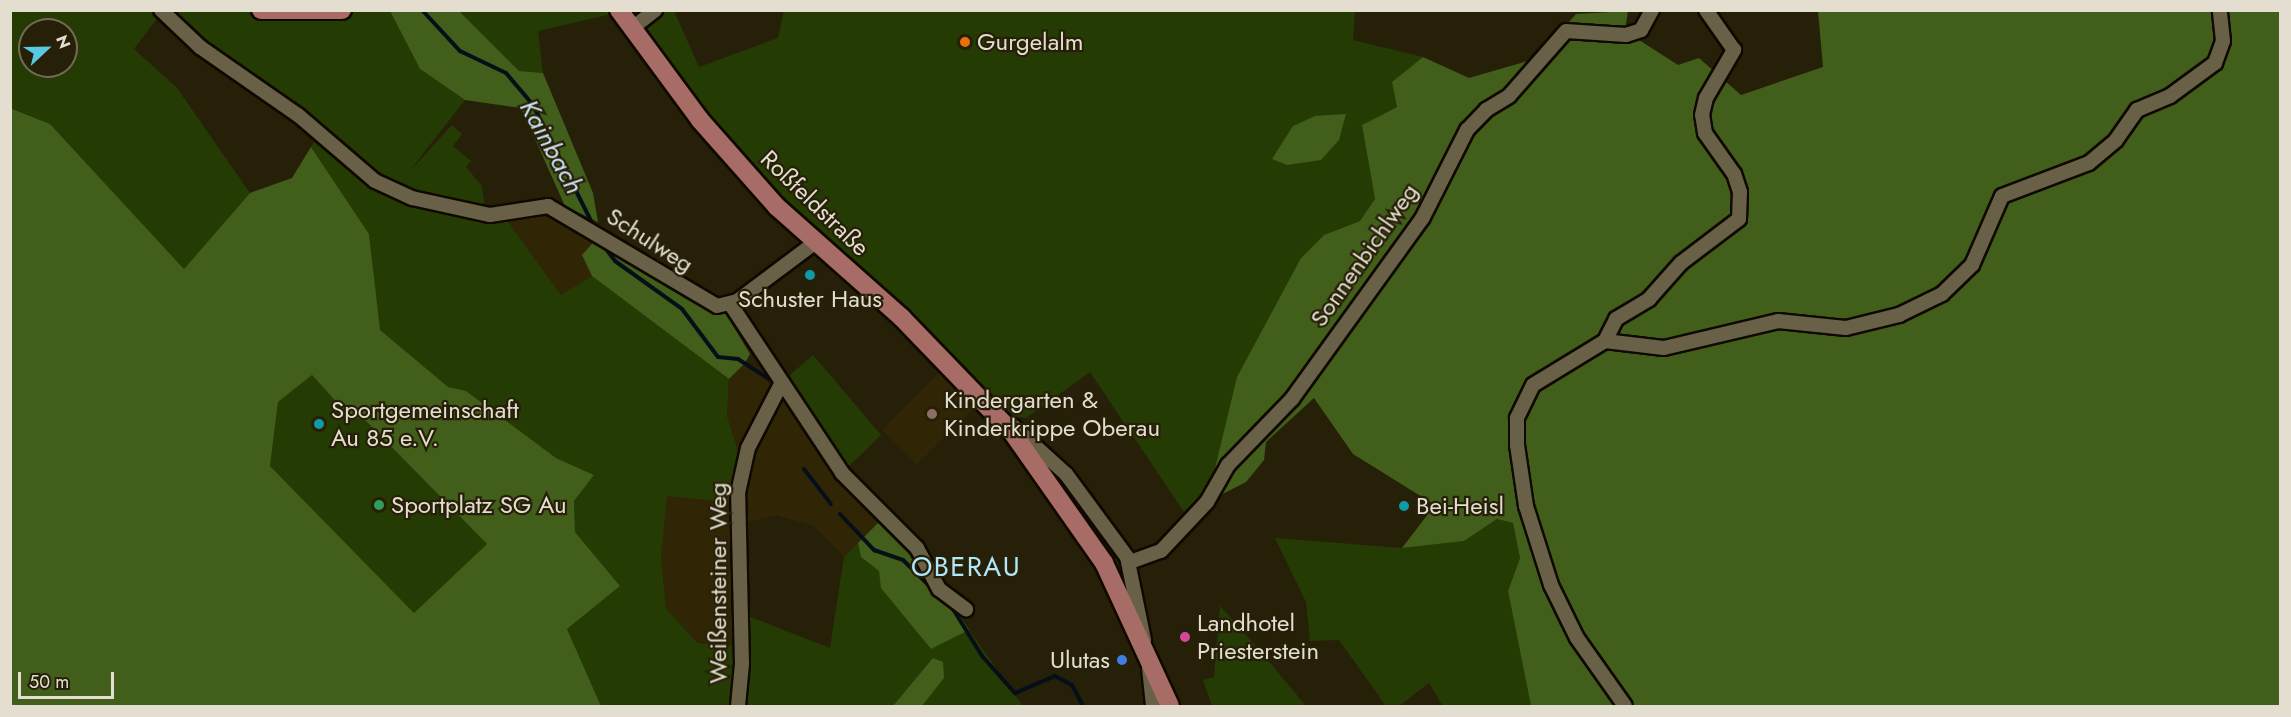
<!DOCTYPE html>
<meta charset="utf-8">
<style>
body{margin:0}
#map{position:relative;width:2291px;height:717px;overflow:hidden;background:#272008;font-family:Jost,sans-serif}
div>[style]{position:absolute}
.built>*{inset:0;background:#302606;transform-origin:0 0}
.green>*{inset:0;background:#253b04}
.forest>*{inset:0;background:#415f1a}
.stream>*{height:4px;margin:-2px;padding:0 2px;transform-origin:2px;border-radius:2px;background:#040f18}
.roads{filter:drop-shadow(2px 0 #100900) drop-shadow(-2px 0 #100900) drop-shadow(0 2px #100900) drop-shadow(0 -2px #100900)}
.minor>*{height:14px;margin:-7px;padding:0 7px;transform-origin:7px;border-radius:7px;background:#686047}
.major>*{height:18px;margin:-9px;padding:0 9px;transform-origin:9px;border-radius:9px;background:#a86c66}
.dots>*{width:16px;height:16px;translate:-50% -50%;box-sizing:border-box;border:3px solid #272008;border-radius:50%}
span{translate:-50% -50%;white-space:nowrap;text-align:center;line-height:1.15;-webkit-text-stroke:4.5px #272008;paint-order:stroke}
.poi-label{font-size:24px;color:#e3ded0}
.left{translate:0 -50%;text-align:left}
.right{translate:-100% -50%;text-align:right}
.street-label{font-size:24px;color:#e3ded0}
.water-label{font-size:26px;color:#cee3f4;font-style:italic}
.quarter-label{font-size:27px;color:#b1e8f8;letter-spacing:1.5px}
.frame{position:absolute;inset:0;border:12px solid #e3ded0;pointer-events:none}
.north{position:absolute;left:18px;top:18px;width:60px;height:60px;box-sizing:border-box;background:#272008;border:2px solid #726c58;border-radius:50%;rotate:68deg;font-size:16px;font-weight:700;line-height:24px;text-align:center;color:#e3ded0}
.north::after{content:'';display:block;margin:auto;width:21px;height:27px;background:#58c8e4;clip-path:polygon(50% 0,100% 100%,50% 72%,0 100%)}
.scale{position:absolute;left:18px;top:672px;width:96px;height:27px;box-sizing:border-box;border:3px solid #e3ded0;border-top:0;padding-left:8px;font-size:18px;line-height:21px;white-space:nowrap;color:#e3ded0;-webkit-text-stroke:4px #272008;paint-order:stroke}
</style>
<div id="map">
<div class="built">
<i style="clip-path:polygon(538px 206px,598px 237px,582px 255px,592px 276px,561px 295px,502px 214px)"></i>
<i style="clip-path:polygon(745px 363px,772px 381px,782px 382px,882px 519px,844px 557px,814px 526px,776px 515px,737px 525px,742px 646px,698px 642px,666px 609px,661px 558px,667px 495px,737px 503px,742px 464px,727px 416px,729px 379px)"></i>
<i style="left:948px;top:364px;width:49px;height:93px;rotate:45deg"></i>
</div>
<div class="green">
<i style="clip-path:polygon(784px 10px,1355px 11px,1353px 40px,1423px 57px,1392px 82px,1397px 107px,1362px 125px,1375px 199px,1360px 221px,1324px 235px,1301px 258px,1277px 308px,1207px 502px,1190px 521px,1090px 372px,1026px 418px,997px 413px,777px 207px,620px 12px,538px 31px,543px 73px,519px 71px,459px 11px,674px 11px,699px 67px,778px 38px)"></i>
<i style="clip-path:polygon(evenodd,10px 11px,390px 11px,420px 69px,465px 100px,408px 173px,452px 125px,462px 134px,453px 146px,471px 161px,466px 167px,482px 186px,484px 202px,481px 206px,394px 191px,502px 214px,561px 295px,592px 276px,729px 379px,727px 416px,742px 464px,738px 503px,667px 496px,661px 558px,666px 609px,698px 643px,742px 646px,740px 613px,830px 648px,844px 557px,858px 543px,861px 557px,879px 571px,882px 588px,931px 649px,969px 630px,1023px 706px,601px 706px,567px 629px,620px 586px,575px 532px,574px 501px,594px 475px,556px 458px,466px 391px,448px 388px,379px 330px,369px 234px,311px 147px,319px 133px,162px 12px,134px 49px,177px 88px,250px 193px,184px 269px,50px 124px,11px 108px,10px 11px,30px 30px,66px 30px,66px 66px,30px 66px,30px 30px)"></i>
<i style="clip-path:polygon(813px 355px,881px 435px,842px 473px,782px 382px)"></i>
<i style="clip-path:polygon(312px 375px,349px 416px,366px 421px,487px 544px,414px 613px,270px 466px,278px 402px)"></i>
<i style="clip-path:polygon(1497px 519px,1513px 523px,1520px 558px,1508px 591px,1531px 706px,1443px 706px,1429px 683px,1399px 706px,1386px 706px,1339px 640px,1310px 641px,1306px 602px,1275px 538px,1402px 548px,1464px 541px)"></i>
<i style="clip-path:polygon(1220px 606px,1254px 644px,1306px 706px,1212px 706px,1203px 680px,1214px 677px)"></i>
</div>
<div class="forest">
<i style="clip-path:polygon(390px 11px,459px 11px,519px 71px,543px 73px,593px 193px,598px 222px,565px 206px,521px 108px,465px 100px,420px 69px)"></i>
<i style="clip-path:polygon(1628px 11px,1625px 31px,1678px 65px,1699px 58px,1741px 95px,1823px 67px,1818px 11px,2280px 11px,2280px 706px,1531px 706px,1508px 591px,1520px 558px,1513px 523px,1497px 519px,1464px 541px,1402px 548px,1435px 505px,1353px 454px,1314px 398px,1266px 442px,1264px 460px,1246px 482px,1207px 502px,1237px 377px,1301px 258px,1324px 235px,1360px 221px,1375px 199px,1362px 125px,1397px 107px,1392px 82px,1423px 57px,1469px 78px,1538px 58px,1576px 14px)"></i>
<i style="clip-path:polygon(evenodd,10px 108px,50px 124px,184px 269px,250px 193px,292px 178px,311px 147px,369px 234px,380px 330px,448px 387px,466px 391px,556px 458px,594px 475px,574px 501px,575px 532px,620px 586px,567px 629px,601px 706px,11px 706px,10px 108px,312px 375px,349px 416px,366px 421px,487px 544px,414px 613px,270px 466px,278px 402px,312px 375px)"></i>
<i style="clip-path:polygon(1346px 114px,1339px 140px,1321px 160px,1287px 165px,1272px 159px,1293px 126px,1315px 116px)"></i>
<i style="clip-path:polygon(598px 237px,688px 298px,726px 314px,750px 354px,745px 363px,729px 379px,592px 276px,582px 255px)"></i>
<i style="clip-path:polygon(882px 519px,910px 540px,969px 630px,931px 649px,881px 588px,879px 571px,861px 557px,858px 543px)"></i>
<i style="clip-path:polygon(933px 658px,943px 662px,944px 678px,922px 706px,893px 706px)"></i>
</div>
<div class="stream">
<i style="left:422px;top:10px;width:56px;rotate:47.2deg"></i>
<i style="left:460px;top:51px;width:51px;rotate:25.6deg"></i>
<i style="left:506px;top:73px;width:42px;rotate:49.8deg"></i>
<i style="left:533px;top:105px;width:130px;rotate:63.4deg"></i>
<i style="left:1522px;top:10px;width:81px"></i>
<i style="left:603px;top:245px;width:20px;rotate:53deg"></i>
<i style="left:615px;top:261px;width:82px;rotate:35.6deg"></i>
<i style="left:682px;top:309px;width:60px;rotate:53.1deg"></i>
<i style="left:718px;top:357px;width:20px;rotate:6deg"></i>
<i style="left:738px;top:359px;width:40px;rotate:32.9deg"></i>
<i style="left:804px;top:469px;width:44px;rotate:52.4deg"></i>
<i style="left:840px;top:514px;width:50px;rotate:46.6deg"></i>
<i style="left:874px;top:550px;width:31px;rotate:19deg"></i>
<i style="left:903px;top:560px;width:70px;rotate:44.4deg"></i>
<i style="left:953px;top:609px;width:55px;rotate:58.3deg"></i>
<i style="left:982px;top:656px;width:50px;rotate:48.3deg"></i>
<i style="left:1015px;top:693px;width:43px;rotate:-23deg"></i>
<i style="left:1055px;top:676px;width:19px;rotate:28deg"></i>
<i style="left:1072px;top:685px;width:24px;rotate:62deg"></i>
</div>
<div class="roads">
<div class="minor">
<i style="left:161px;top:10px;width:54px;rotate:43.5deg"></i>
<i style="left:200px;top:47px;width:119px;rotate:34.8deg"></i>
<i style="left:298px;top:115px;width:101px;rotate:40.6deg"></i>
<i style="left:375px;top:181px;width:41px;rotate:24.7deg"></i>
<i style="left:412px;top:198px;width:80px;rotate:12.3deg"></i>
<i style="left:490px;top:215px;width:59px;rotate:-8.8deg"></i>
<i style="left:548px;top:206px;width:196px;rotate:30.6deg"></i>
<i style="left:717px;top:306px;width:21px;rotate:-14deg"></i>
<i style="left:737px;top:301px;width:99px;rotate:-36.8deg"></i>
<i style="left:631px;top:29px;width:31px;rotate:-38deg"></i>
<i style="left:731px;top:305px;width:201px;rotate:56.5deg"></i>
<i style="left:842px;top:473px;width:106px;rotate:45deg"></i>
<i style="left:917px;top:548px;width:47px;rotate:61.8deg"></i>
<i style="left:939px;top:589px;width:34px;rotate:37deg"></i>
<i style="left:1605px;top:341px;width:59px;rotate:6.8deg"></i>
<i style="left:1664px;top:348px;width:117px;rotate:-13.3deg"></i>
<i style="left:1778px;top:321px;width:68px;rotate:5.9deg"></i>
<i style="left:1846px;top:328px;width:55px;rotate:-13.8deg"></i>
<i style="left:1899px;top:315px;width:48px;rotate:-26deg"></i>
<i style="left:1942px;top:294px;width:42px;rotate:-44deg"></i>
<i style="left:1972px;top:265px;width:75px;rotate:-66.5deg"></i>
<i style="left:2002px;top:196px;width:93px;rotate:-20.8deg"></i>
<i style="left:2089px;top:163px;width:35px;rotate:-40deg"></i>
<i style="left:2116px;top:140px;width:37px;rotate:-55deg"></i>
<i style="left:2137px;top:110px;width:36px;rotate:-23deg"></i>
<i style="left:2170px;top:96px;width:56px;rotate:-36.3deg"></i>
<i style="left:2215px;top:63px;width:23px;rotate:-70deg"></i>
<i style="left:2223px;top:41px;width:31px;rotate:-96deg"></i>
<i style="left:1605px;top:341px;width:84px;rotate:148.6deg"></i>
<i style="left:1533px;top:385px;width:37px;rotate:116deg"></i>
<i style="left:1517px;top:418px;width:27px;rotate:90deg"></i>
<i style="left:1517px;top:445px;width:62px;rotate:81.6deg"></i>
<i style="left:1526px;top:506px;width:83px;rotate:72.4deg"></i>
<i style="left:1551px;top:585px;width:59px;rotate:63.9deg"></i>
<i style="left:1577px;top:638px;width:83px;rotate:54.8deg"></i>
<i style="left:1605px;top:341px;width:25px;rotate:-63deg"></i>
<i style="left:1616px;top:319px;width:39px;rotate:-31deg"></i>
<i style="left:1649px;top:299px;width:48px;rotate:-48.4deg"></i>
<i style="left:1681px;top:263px;width:73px;rotate:-37.2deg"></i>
<i style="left:1739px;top:219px;width:27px;rotate:-88deg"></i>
<i style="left:1740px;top:192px;width:19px;rotate:-108deg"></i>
<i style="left:1734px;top:174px;width:50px;rotate:-125.3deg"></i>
<i style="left:1705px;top:133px;width:18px;rotate:-99deg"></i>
<i style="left:1702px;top:115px;width:17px;rotate:-77deg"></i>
<i style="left:1706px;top:98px;width:56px;rotate:-59.7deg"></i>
<i style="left:1734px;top:50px;width:49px;rotate:-125deg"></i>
<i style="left:1013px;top:426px;width:72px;rotate:42.2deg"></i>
<i style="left:1066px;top:474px;width:103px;rotate:53.7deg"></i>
<i style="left:1127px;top:557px;width:85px;rotate:78.4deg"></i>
<i style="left:1130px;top:562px;width:33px;rotate:-20deg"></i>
<i style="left:1161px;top:551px;width:67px;rotate:-46.8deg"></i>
<i style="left:1207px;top:502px;width:43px;rotate:-60.4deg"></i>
<i style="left:1228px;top:465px;width:92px;rotate:-45.9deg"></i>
<i style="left:1292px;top:399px;width:222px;rotate:-54.2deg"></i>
<i style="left:1422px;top:219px;width:100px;rotate:-63.2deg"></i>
<i style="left:1467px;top:130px;width:28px;rotate:-46deg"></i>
<i style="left:1486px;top:110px;width:27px;rotate:-31deg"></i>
<i style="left:1509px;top:96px;width:86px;rotate:-48.8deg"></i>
<i style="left:1566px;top:31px;width:60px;rotate:3.8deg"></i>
<i style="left:1626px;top:35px;width:16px;rotate:-18deg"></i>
<i style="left:1641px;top:30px;width:23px;rotate:-61deg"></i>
<i style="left:1149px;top:668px;width:38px;rotate:84deg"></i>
<i style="left:738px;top:706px;width:42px;rotate:-84.6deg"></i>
<i style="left:742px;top:664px;width:171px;rotate:-91.3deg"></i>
<i style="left:738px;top:493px;width:46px;rotate:-77.5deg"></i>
<i style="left:748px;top:448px;width:74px;rotate:-62.7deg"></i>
</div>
<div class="major">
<i style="left:261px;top:10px;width:81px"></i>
<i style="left:619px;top:10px;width:137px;rotate:53.6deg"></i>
<i style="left:700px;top:120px;width:116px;rotate:48.5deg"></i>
<i style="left:777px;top:207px;width:167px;rotate:41.6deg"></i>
<i style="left:902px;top:318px;width:158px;rotate:46deg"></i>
<i style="left:1012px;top:432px;width:160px;rotate:54.9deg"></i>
<i style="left:1104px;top:563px;width:157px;rotate:65.2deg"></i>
</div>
</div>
<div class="dots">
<i style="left:965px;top:42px;background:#e8710a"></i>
<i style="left:810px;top:275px;background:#0f9aa8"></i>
<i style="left:932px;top:414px;background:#8d6e63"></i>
<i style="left:319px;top:424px;background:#0f9aa8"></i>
<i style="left:379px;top:505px;background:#2e9e5b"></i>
<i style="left:1404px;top:506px;background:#0f9aa8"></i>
<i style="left:1185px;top:637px;background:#d1479c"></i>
<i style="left:1122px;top:660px;background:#3f7fe0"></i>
</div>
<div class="poi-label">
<span class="left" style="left:977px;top:42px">Gurgelalm</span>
<span style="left:810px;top:299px">Schuster Haus</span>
<span class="left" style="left:944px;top:414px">Kindergarten &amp;<br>Kinderkrippe Oberau</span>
<span class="left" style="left:331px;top:424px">Sportgemeinschaft<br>Au 85 e.V.</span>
<span class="left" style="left:391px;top:505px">Sportplatz SG Au</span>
<span class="left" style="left:1416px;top:506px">Bei-Heisl</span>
<span class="left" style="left:1197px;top:637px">Landhotel<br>Priesterstein</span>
<span class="right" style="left:1110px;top:660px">Ulutas</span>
</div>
<div class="street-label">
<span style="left:815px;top:203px;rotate:44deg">Roßfeldstraße</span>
<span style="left:650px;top:240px;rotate:33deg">Schulweg</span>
<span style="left:1364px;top:255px;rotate:-55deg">Sonnenbichlweg</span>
<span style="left:718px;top:583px;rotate:-90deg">Weißensteiner Weg</span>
</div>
<div class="water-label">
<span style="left:551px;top:147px;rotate:61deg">Kainbach</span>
</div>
<div class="quarter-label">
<span style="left:966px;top:567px">OBERAU</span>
</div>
<div class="frame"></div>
<div class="north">N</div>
<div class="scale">50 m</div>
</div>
